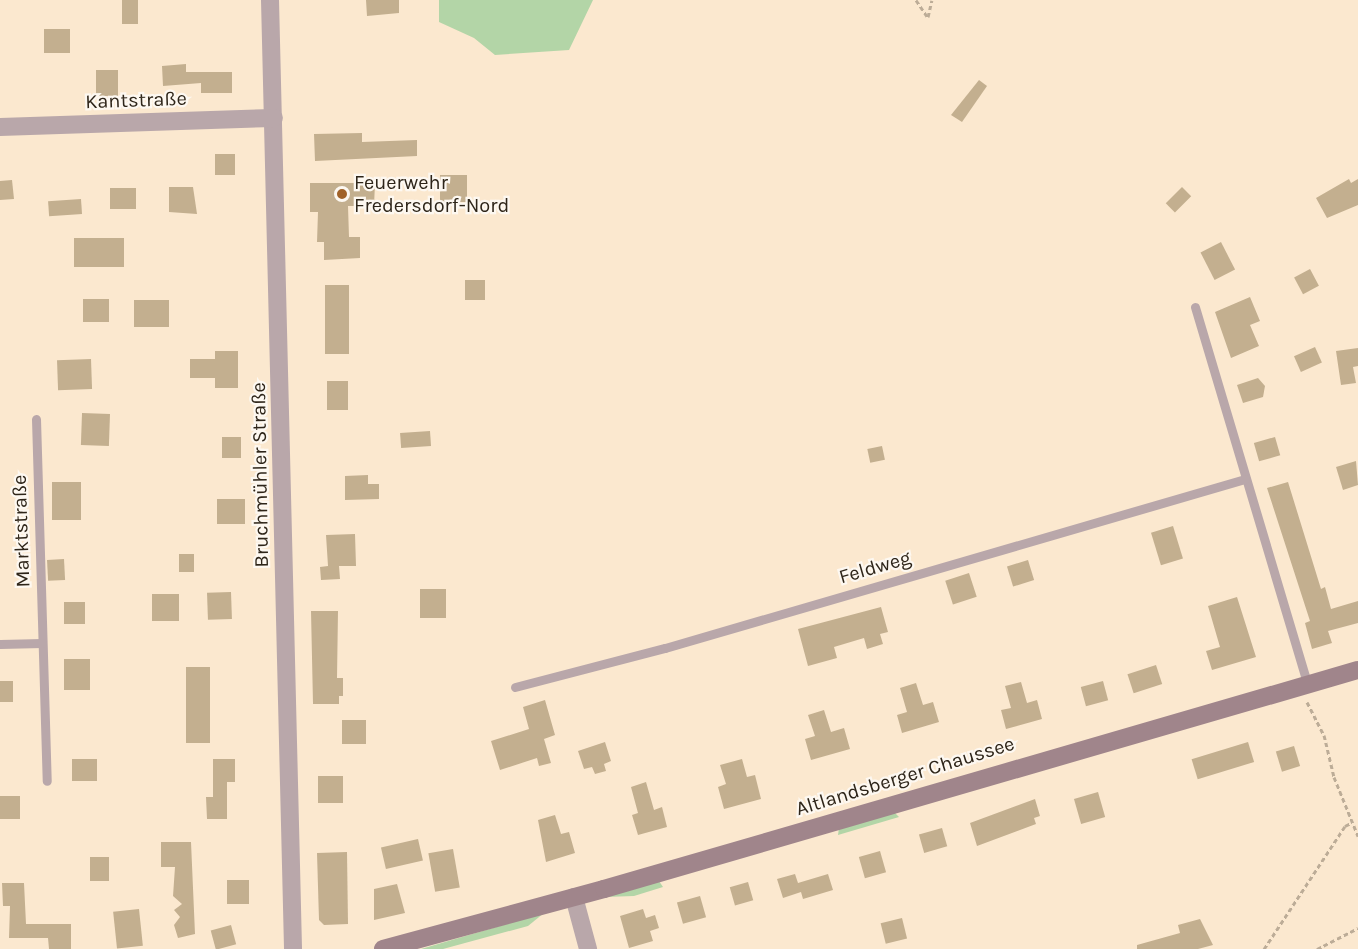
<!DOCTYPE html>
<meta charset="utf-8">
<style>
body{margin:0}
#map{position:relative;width:1358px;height:949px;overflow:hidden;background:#fbe8cf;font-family:Karla,sans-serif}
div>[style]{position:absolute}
.green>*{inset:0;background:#b3d5a7}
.building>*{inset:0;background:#c3af8f;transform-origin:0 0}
.path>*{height:3px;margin-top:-1.5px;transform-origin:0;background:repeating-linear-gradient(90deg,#bcac97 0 4.5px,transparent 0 7.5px)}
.service>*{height:9px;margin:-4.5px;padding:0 4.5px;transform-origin:4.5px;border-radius:4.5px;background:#b9a7aa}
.minor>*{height:18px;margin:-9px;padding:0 9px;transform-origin:9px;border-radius:9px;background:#b9a7aa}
.secondary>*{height:18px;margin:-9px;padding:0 9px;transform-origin:9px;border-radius:9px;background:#a0858b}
.dots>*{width:16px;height:16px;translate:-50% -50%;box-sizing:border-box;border:3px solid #fdf8f1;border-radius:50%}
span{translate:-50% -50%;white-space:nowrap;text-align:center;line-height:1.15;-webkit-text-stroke:4.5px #fdf8f1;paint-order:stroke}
.street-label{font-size:20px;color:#2e2519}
.poi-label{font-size:20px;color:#2e2519}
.left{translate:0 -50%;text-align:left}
</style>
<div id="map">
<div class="green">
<i style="clip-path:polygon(439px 0,593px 0,569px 50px,495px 55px,474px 38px,439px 22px)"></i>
<i style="clip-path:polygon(895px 813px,899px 817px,838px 835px,839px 828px)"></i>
<i style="clip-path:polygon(659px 881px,663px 887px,634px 896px,605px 897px)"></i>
<i style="clip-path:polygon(544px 913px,528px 926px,443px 949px,421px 949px)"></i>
</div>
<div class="building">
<i style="left:122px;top:0;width:16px;height:24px"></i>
<i style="clip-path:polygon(366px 0,399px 0,399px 13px,367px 16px)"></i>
<i style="left:44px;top:29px;width:26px;height:24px"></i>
<i style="clip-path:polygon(186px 64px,186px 72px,232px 72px,232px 93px,201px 93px,201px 83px,163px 86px,162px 66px)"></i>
<i style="left:118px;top:70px;width:26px;height:22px;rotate:90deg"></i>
<i style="clip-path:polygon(979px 80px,987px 86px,962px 122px,951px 115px)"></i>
<i style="clip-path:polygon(362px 133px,362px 142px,417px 140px,417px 156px,315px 161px,314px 134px)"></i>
<i style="left:215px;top:154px;width:20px;height:21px"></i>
<i style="left:440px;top:175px;width:27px;height:27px"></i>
<i style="clip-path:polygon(1349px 179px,1351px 183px,1358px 179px,1358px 205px,1327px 218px,1316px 198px)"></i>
<i style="clip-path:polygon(12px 180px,14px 199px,0 200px,0 181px)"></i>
<i style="clip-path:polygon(310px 183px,375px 183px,374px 206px,348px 206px,349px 237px,360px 237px,360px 258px,324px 260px,324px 242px,317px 242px,318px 212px,310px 212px)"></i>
<i style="clip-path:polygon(169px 187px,193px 187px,197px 214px,169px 212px)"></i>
<i style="left:1182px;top:187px;width:13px;height:23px;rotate:45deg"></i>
<i style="left:136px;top:188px;width:21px;height:26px;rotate:90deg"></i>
<i style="left:81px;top:199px;width:15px;height:33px;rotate:86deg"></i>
<i style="left:124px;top:238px;width:29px;height:50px;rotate:90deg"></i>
<i style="left:1221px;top:242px;width:31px;height:23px;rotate:63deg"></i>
<i style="left:1310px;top:269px;width:19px;height:18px;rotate:62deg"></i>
<i style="left:465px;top:280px;width:20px;height:20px"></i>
<i style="left:325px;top:285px;width:24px;height:69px"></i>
<i style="clip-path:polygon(1250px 297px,1260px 321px,1250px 325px,1259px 346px,1231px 358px,1215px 312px)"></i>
<i style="left:83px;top:299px;width:26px;height:23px"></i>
<i style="left:134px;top:300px;width:35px;height:27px"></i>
<i style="left:1315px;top:347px;width:17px;height:23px;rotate:66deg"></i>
<i style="clip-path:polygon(1358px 348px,1358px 366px,1353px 367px,1356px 383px,1341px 385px,1336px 351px)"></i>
<i style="clip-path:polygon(215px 351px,238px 351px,238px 388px,215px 388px,215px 378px,190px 378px,190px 359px,215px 359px)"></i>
<i style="left:91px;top:359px;width:30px;height:34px;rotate:88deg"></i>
<i style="clip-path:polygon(1258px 378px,1265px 386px,1263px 397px,1243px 403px,1237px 385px)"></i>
<i style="left:327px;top:381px;width:21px;height:29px"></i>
<i style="left:110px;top:414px;width:32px;height:28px;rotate:92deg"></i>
<i style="left:430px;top:431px;width:15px;height:30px;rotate:86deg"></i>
<i style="left:222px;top:437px;width:19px;height:21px"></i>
<i style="left:1275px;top:437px;width:19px;height:22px;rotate:74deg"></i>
<i style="left:882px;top:446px;width:14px;height:15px;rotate:78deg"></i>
<i style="clip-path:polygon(1356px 461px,1358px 485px,1343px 490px,1336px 467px)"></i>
<i style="clip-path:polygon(368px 475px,368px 484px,379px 484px,379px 499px,345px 500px,345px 476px)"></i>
<i style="left:52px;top:482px;width:29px;height:38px"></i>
<i style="clip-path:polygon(1288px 482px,1321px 589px,1325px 587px,1331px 609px,1358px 601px,1358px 623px,1328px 631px,1332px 643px,1312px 649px,1305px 623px,1310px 621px,1267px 488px)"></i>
<i style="left:217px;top:499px;width:28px;height:25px"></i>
<i style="left:1173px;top:526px;width:34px;height:23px;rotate:73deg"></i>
<i style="clip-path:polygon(355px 534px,356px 566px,339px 566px,340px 579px,321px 580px,320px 567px,328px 566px,326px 535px)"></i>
<i style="left:179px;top:554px;width:15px;height:18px"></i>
<i style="left:64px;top:559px;width:21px;height:17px;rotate:87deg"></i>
<i style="left:1028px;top:560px;width:21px;height:22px;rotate:73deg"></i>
<i style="left:969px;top:573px;width:25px;height:25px;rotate:72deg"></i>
<i style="left:420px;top:589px;width:26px;height:29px"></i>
<i style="left:231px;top:592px;width:27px;height:24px;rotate:88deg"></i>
<i style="left:152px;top:594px;width:27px;height:27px"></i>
<i style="clip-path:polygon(1237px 597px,1256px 657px,1212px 670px,1206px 651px,1220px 647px,1208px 606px)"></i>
<i style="left:64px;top:602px;width:21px;height:22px"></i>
<i style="clip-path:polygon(881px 607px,888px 632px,880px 634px,883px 644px,867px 649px,864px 638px,834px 647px,837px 658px,808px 666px,798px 629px)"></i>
<i style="clip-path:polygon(311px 611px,338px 611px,337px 678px,343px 678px,343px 696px,339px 696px,339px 704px,313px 704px)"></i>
<i style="left:64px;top:659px;width:26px;height:31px"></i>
<i style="left:1156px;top:665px;width:20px;height:30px;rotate:72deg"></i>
<i style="left:186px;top:667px;width:24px;height:76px"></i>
<i style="left:0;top:681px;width:13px;height:21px"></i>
<i style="left:1103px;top:681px;width:20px;height:23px;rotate:75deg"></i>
<i style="clip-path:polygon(1021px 682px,1027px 703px,1037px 700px,1042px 719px,1006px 729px,1001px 710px,1011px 708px,1005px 686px)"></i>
<i style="clip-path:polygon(916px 683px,923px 705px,933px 702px,939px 722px,902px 733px,897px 715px,907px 712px,900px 688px)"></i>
<i style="clip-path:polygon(545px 700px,555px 735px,544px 739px,551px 763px,539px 766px,537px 758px,500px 770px,491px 741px,529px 729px,523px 707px)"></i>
<i style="clip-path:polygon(824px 710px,831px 732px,844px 728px,850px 749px,811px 760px,805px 739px,815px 736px,808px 715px)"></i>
<i style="left:342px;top:720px;width:24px;height:24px"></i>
<i style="clip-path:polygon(605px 742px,611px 761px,604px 764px,606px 771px,595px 774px,592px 767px,584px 769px,578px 751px)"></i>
<i style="left:1248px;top:742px;width:21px;height:59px;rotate:73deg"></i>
<i style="left:1294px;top:746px;width:21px;height:19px;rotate:73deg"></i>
<i style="left:97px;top:759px;width:22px;height:25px;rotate:90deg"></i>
<i style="clip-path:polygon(213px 759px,235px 759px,235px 782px,227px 782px,227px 819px,207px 819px,206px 797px,213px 797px)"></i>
<i style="clip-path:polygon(742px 759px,747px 777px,755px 775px,761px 799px,724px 809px,718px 787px,726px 784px,720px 765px)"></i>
<i style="left:318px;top:776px;width:25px;height:27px"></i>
<i style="clip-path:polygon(646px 782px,654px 810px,662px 807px,667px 827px,638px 835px,632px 815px,638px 813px,631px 787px)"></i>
<i style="left:1098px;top:792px;width:26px;height:25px;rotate:74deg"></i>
<i style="left:0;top:796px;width:20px;height:23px"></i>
<i style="clip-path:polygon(1035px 799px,1040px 816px,1034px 818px,1036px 824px,977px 846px,970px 823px)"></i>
<i style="clip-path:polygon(555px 815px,561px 834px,569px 832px,575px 853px,546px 862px,538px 820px)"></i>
<i style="left:942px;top:828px;width:19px;height:24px;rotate:74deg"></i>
<i style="left:418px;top:839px;width:22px;height:38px;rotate:77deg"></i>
<i style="clip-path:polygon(161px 842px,191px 842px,195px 934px,178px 938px,174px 925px,180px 917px,174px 910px,182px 904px,173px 896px,175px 867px,161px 867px)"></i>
<i style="left:453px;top:849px;width:39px;height:25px;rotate:80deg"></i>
<i style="left:880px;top:851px;width:22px;height:22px;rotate:74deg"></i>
<i style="clip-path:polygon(347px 852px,348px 924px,324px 925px,319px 920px,317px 853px)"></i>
<i style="left:90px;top:857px;width:19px;height:24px"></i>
<i style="clip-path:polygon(795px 874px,798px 883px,828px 874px,833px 890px,803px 899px,801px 892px,783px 898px,777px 879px)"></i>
<i style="left:249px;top:880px;width:24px;height:22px;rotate:90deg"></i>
<i style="left:748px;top:882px;width:19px;height:19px;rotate:74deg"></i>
<i style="clip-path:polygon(2px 883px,24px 883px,26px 924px,71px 924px,71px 949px,49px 949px,48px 938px,9px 938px,10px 906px,3px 906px)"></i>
<i style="clip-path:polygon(397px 884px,405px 913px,374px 920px,374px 889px)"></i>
<i style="left:700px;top:896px;width:22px;height:24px;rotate:74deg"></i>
<i style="left:139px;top:909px;width:37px;height:26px;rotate:84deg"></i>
<i style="clip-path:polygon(643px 909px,646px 918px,655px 915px,659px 928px,650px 931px,653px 941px,629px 948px,620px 916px)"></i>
<i style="left:902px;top:918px;width:21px;height:22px;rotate:76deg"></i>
<i style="clip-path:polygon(1200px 919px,1213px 945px,1198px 949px,1137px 949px,1137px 945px,1180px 933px,1178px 925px)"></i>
<i style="left:231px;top:925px;width:20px;height:21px;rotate:75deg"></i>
</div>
<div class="path">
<i style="left:916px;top:0;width:22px;rotate:56deg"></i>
<i style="left:928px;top:17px;width:17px;rotate:-77deg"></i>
<i style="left:1307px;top:702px;width:37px;rotate:63deg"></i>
<i style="left:1324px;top:735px;width:43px;rotate:76.6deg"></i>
<i style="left:1334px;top:777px;width:64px;rotate:67.9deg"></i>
<i style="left:1264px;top:949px;width:147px;rotate:-56.6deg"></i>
<i style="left:1345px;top:826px;width:7px;rotate:-27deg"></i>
<i style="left:1317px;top:949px;width:46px;rotate:-27.1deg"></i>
</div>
<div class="service">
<i style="left:1195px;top:307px;width:395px;rotate:73.4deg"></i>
<i style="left:36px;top:419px;width:362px;rotate:88.3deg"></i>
<i style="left:0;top:644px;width:42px;rotate:-1.4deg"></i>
<i style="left:515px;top:687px;width:155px;rotate:-14.6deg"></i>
<i style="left:665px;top:648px;width:604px;rotate:-16.25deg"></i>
</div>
<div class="minor">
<i style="left:270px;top:0;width:949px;rotate:88.61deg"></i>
<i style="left:0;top:127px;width:274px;rotate:-1.9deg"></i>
<i style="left:574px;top:897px;width:54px;rotate:74.9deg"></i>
</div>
<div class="secondary">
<i style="left:383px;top:949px;width:229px;rotate:-15.2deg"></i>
<i style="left:604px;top:889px;width:785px;rotate:-16.2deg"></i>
</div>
<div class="dots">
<i style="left:342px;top:194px;background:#a16229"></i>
</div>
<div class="street-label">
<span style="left:136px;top:100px;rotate:-2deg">Kantstraße</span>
<span style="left:260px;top:475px;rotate:-91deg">Bruchmühler Straße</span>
<span style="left:21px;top:531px;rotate:-92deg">Marktstraße</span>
<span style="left:875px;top:567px;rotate:-16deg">Feldweg</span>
<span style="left:905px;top:776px;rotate:-17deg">Altlandsberger Chaussee</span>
</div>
<div class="poi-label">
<span class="left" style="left:354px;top:194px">Feuerwehr<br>Fredersdorf-Nord</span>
</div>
</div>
